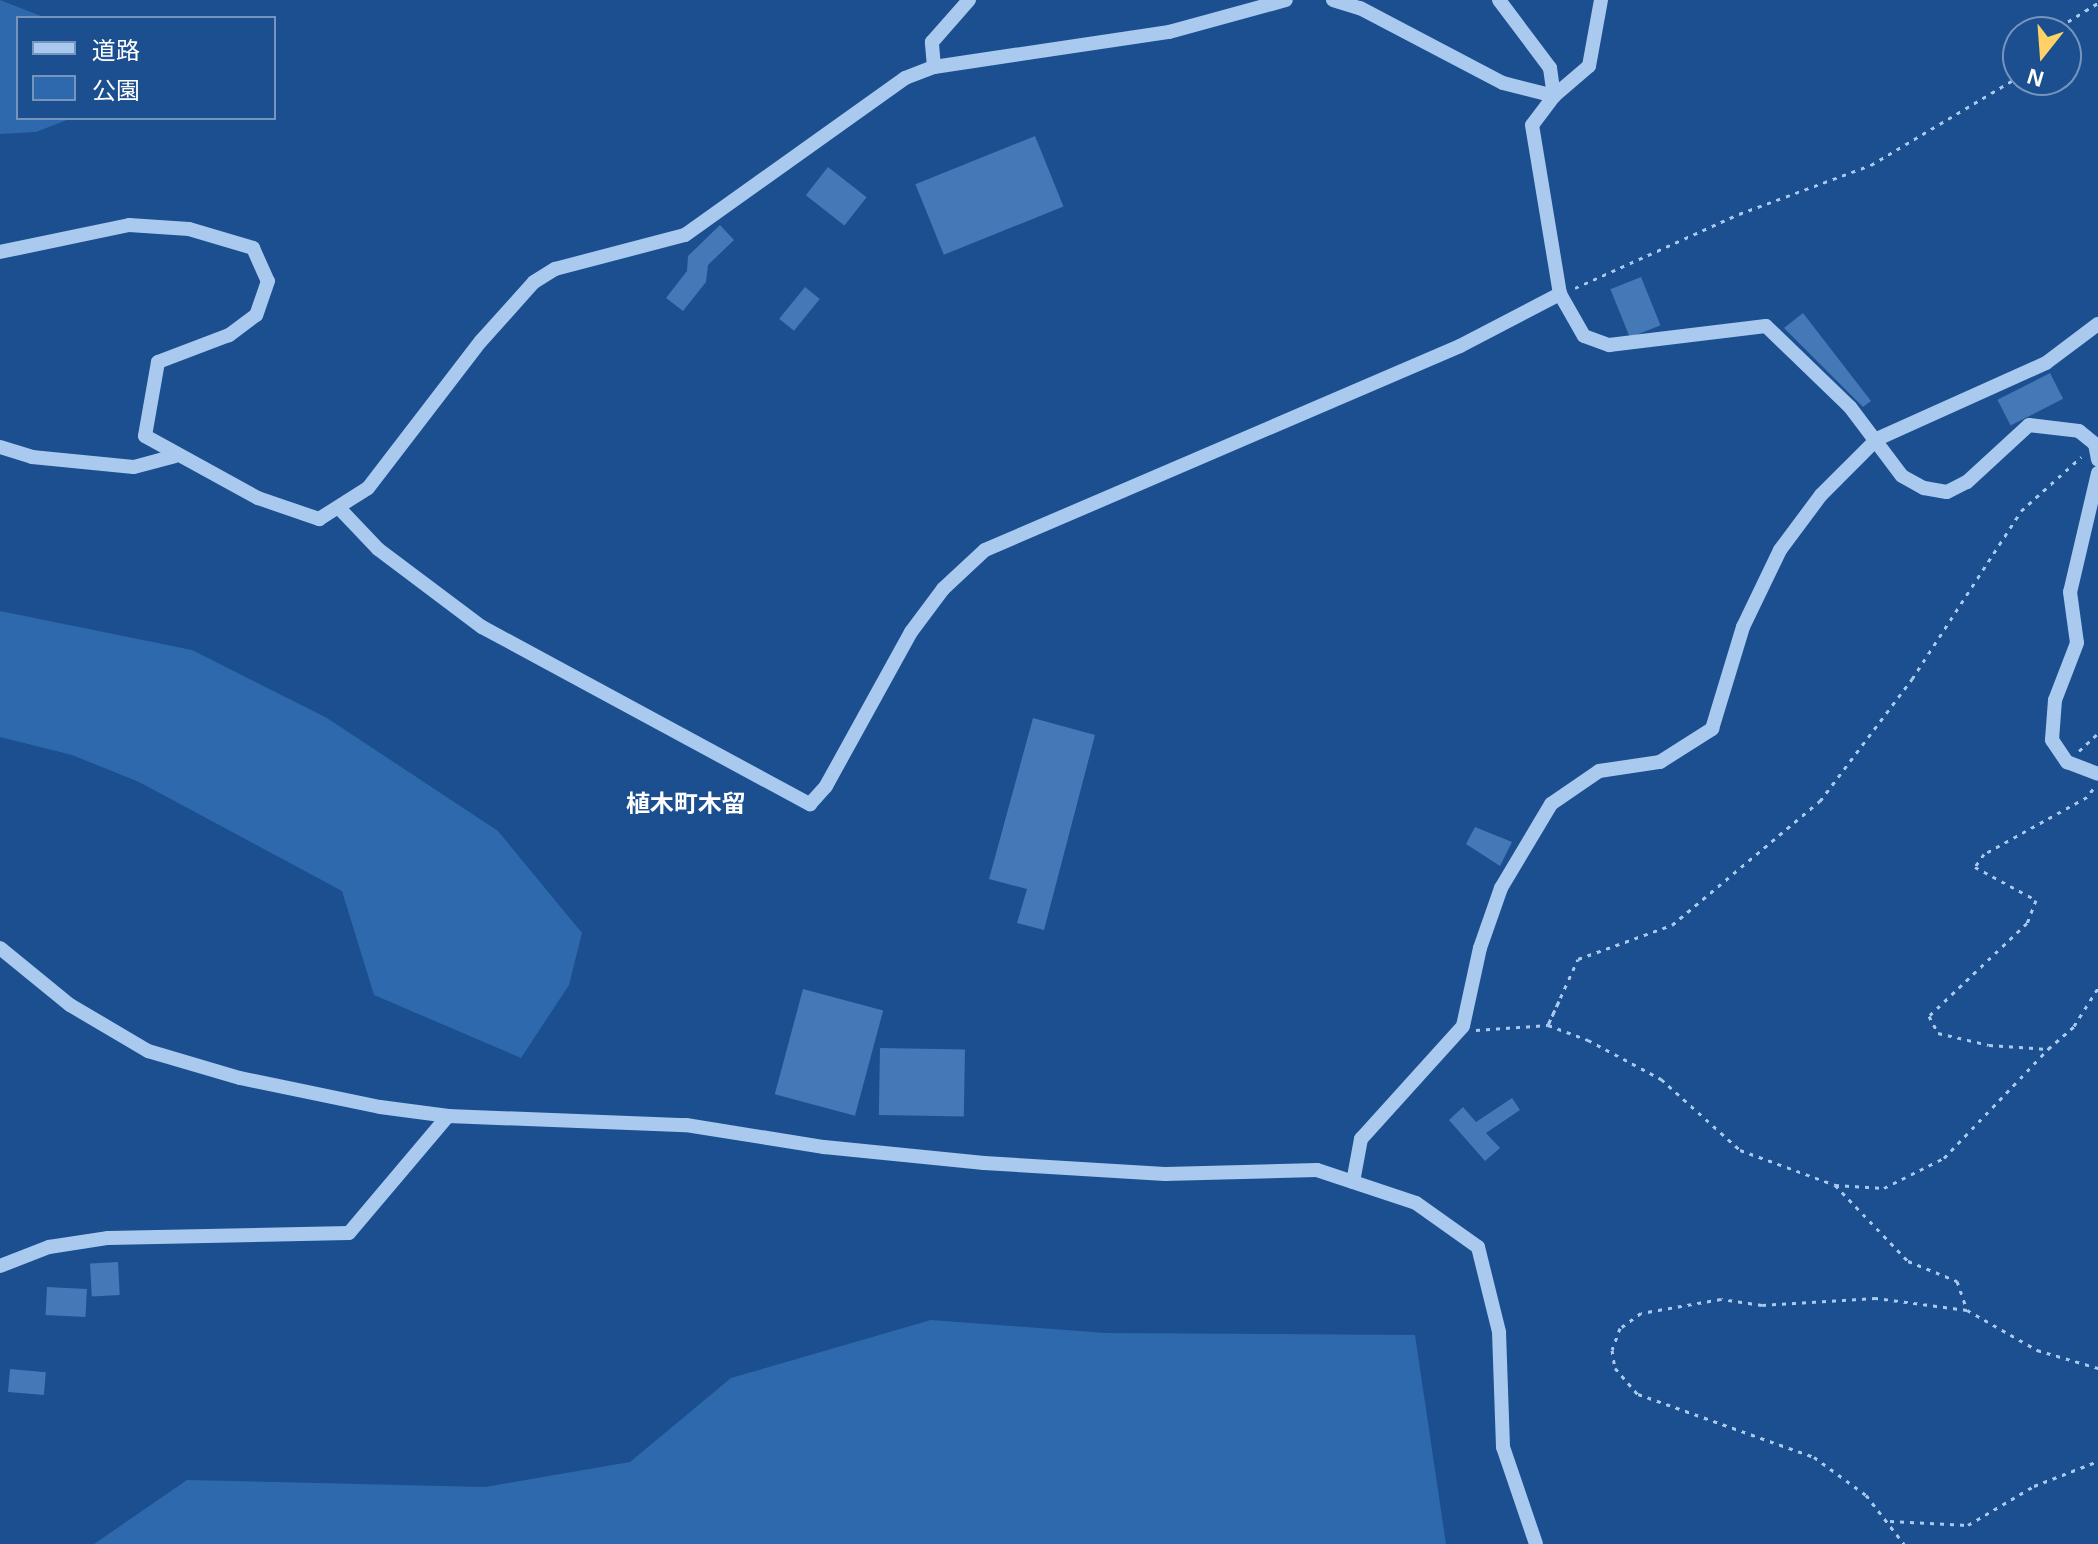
<!DOCTYPE html>
<meta charset="utf-8">
<style>
body{margin:0}
#map{position:relative;width:2098px;height:1544px;overflow:hidden;background:#1b4f8f;font-family:Helvetica,"Noto Sans JP",sans-serif}
div>[style]{position:absolute}
.green>*{inset:0;background:#2e69ad}
.building>*{inset:0;background:#4478b7;transform-origin:0 0}
.path>*{height:3px;margin-top:-1.5px;transform-origin:0;background:repeating-linear-gradient(90deg,#a9c9ee 0 4px,transparent 0 10px)}
.minor>*{height:14px;margin:-7px;padding:0 7px;transform-origin:7px;border-radius:7px;background:#a9c9ee}
span{translate:-50% -50%;white-space:nowrap;text-align:center;line-height:1.15;-webkit-text-stroke:6px #1b4f8f;paint-order:stroke}
.quarter-label{font-size:24px;color:#fff;font-weight:700}
.legend{position:absolute;left:16px;top:16px;width:260px;height:104px;box-sizing:border-box;background:#1b4f8f;border:2px solid #7695bc;margin:0;padding:10px 14px;list-style:none;font-size:24px;color:#fff}
.legend li{display:flex;align-items:center;gap:16px;height:40px}
.legend b{width:40px;border:2px solid #7695bc}
.north{position:absolute;left:2002px;top:16px;width:80px;height:80px;box-sizing:border-box;background:#1b4f8f;border:2px solid #7695bc;border-radius:50%;rotate:197deg;font-size:22px;font-weight:700;line-height:32px;text-align:center;color:#fff}
.north::after{content:'';display:block;margin:auto;width:28px;height:36px;background:#ffd166;clip-path:polygon(50% 0,100% 100%,50% 72%,0 100%)}
</style>
<div id="map">
<div class="green">
<i style="clip-path:polygon(0 0,46px 18px,18px 18px,18px 118px,72px 118px,36px 132px,0 134px)"></i>
<i style="clip-path:polygon(0 611px,192px 650px,327px 718px,498px 831px,582px 933px,569px 985px,521px 1058px,374px 995px,342px 891px,139px 782px,72px 755px,0 737px)"></i>
<i style="clip-path:polygon(931px 1320px,1106px 1333px,1415px 1335px,1446px 1544px,94px 1544px,187px 1480px,485px 1487px,630px 1462px,731px 1378px)"></i>
</div>
<div class="building">
<i style="left:1035px;top:136px;width:76px;height:129px;rotate:68deg"></i>
<i style="left:828px;top:167px;width:49px;height:36px;rotate:38deg"></i>
<i style="clip-path:polygon(720px 225px,734px 240px,708px 265px,706px 282px,683px 311px,666px 298px,687px 271px,688px 256px)"></i>
<i style="left:1641px;top:277px;width:52px;height:33px;rotate:68deg"></i>
<i style="left:805px;top:287px;width:19px;height:41px;rotate:39deg"></i>
<i style="clip-path:polygon(1803px 313px,1871px 401px,1863px 407px,1784px 328px)"></i>
<i style="left:2050px;top:373px;width:29px;height:59px;rotate:63deg"></i>
<i style="clip-path:polygon(1033px 718px,1095px 735px,1044px 930px,1017px 923px,1027px 889px,989px 879px)"></i>
<i style="clip-path:polygon(1475px 827px,1512px 842px,1500px 866px,1466px 844px)"></i>
<i style="left:803px;top:989px;width:83px;height:109px;rotate:15deg"></i>
<i style="left:880px;top:1048px;width:85px;height:67px;rotate:1deg"></i>
<i style="clip-path:polygon(1512px 1098px,1520px 1110px,1486px 1133px,1500px 1148px,1485px 1161px,1449px 1120px,1463px 1107px,1476px 1122px)"></i>
<i style="left:118px;top:1262px;width:33px;height:28px;rotate:87deg"></i>
<i style="left:47px;top:1287px;width:40px;height:28px;rotate:3deg"></i>
<i style="left:10px;top:1369px;width:36px;height:23px;rotate:5deg"></i>
</div>
<div class="path">
<i style="left:2051px;top:32px;width:55px;rotate:-31.7deg"></i>
<i style="left:1575px;top:288px;width:180px;rotate:-24.3deg"></i>
<i style="left:1739px;top:214px;width:141px;rotate:-20.4deg"></i>
<i style="left:1871px;top:165px;width:171px;rotate:-30.9deg"></i>
<i style="left:2079px;top:751px;width:26px;rotate:-43deg"></i>
<i style="left:2093px;top:789px;width:10px;rotate:127deg"></i>
<i style="left:2087px;top:797px;width:118px;rotate:151deg"></i>
<i style="left:1984px;top:854px;width:16px;rotate:125deg"></i>
<i style="left:1975px;top:867px;width:69px;rotate:28.4deg"></i>
<i style="left:2036px;top:900px;width:25px;rotate:111deg"></i>
<i style="left:2027px;top:923px;width:135px;rotate:136.5deg"></i>
<i style="left:1929px;top:1016px;width:19px;rotate:62deg"></i>
<i style="left:1938px;top:1033px;width:52px;rotate:13.2deg"></i>
<i style="left:1989px;top:1045px;width:59px;rotate:3.9deg"></i>
<i style="left:2048px;top:1049px;width:35px;rotate:-41deg"></i>
<i style="left:2074px;top:1026px;width:45px;rotate:-57.7deg"></i>
<i style="left:1559px;top:1001px;width:26px;rotate:115deg"></i>
<i style="left:1548px;top:1025px;width:72px;rotate:-65.6deg"></i>
<i style="left:1578px;top:959px;width:100px;rotate:-19.9deg"></i>
<i style="left:1672px;top:925px;width:193px;rotate:-40deg"></i>
<i style="left:1820px;top:801px;width:153px;rotate:-53deg"></i>
<i style="left:1912px;top:679px;width:200px;rotate:-57deg"></i>
<i style="left:2021px;top:511px;width:81px;rotate:-42deg"></i>
<i style="left:1476px;top:1030px;width:72px;rotate:-4deg"></i>
<i style="left:1548px;top:1025px;width:43px;rotate:20.6deg"></i>
<i style="left:1588px;top:1040px;width:83px;rotate:28.1deg"></i>
<i style="left:1661px;top:1079px;width:106px;rotate:41.9deg"></i>
<i style="left:1740px;top:1150px;width:101px;rotate:20.2deg"></i>
<i style="left:1835px;top:1185px;width:49px;rotate:3.5deg"></i>
<i style="left:1884px;top:1188px;width:67px;rotate:-26.6deg"></i>
<i style="left:1944px;top:1158px;width:151px;rotate:-46.3deg"></i>
<i style="left:1835px;top:1185px;width:105px;rotate:46.2deg"></i>
<i style="left:1908px;top:1261px;width:53px;rotate:22.2deg"></i>
<i style="left:1957px;top:1281px;width:31px;rotate:71deg"></i>
<i style="left:1967px;top:1310px;width:92px;rotate:-172.5deg"></i>
<i style="left:1876px;top:1298px;width:114px;rotate:176.5deg"></i>
<i style="left:1762px;top:1305px;width:41px;rotate:-171.7deg"></i>
<i style="left:1721px;top:1299px;width:81px;rotate:170.1deg"></i>
<i style="left:1641px;top:1313px;width:26px;rotate:144deg"></i>
<i style="left:1620px;top:1328px;width:23px;rotate:110deg"></i>
<i style="left:1612px;top:1350px;width:18px;rotate:81deg"></i>
<i style="left:1615px;top:1368px;width:35px;rotate:49deg"></i>
<i style="left:1638px;top:1394px;width:187px;rotate:19.7deg"></i>
<i style="left:1814px;top:1457px;width:64px;rotate:36.2deg"></i>
<i style="left:1866px;top:1495px;width:62px;rotate:52.2deg"></i>
<i style="left:1967px;top:1310px;width:81px;rotate:29.7deg"></i>
<i style="left:2037px;top:1350px;width:64px;rotate:16.4deg"></i>
<i style="left:1890px;top:1521px;width:78px;rotate:2.9deg"></i>
<i style="left:1968px;top:1525px;width:77px;rotate:-30.6deg"></i>
<i style="left:2034px;top:1486px;width:69px;rotate:-21.3deg"></i>
</div>
<div class="minor">
<i style="left:1333px;top:0;width:28px;rotate:17deg"></i>
<i style="left:1360px;top:8px;width:161px;rotate:27.7deg"></i>
<i style="left:1503px;top:83px;width:53px;rotate:14.3deg"></i>
<i style="left:1499px;top:0;width:85px;rotate:53.1deg"></i>
<i style="left:1550px;top:68px;width:28px;rotate:82deg"></i>
<i style="left:1601px;top:0;width:67px;rotate:100.3deg"></i>
<i style="left:1589px;top:66px;width:46px;rotate:139.4deg"></i>
<i style="left:1554px;top:96px;width:36px;rotate:127deg"></i>
<i style="left:1532px;top:125px;width:171px;rotate:80.6deg"></i>
<i style="left:1560px;top:294px;width:48px;rotate:60.3deg"></i>
<i style="left:1584px;top:336px;width:27px;rotate:20deg"></i>
<i style="left:1609px;top:345px;width:158px;rotate:-6.9deg"></i>
<i style="left:1766px;top:326px;width:117px;rotate:44deg"></i>
<i style="left:1850px;top:407px;width:86px;rotate:53deg"></i>
<i style="left:1902px;top:476px;width:25px;rotate:29deg"></i>
<i style="left:1924px;top:488px;width:23px;rotate:10deg"></i>
<i style="left:1947px;top:492px;width:22px;rotate:-27deg"></i>
<i style="left:1967px;top:482px;width:84px;rotate:-42.6deg"></i>
<i style="left:2029px;top:425px;width:50px;rotate:6.8deg"></i>
<i style="left:2079px;top:431px;width:21px;rotate:39deg"></i>
<i style="left:2095px;top:444px;width:16px;rotate:79deg"></i>
<i style="left:934px;top:67px;width:25px;rotate:-95deg"></i>
<i style="left:932px;top:42px;width:56px;rotate:-48.6deg"></i>
<i style="left:0;top:252px;width:132px;rotate:-11.8deg"></i>
<i style="left:129px;top:225px;width:60px;rotate:3.8deg"></i>
<i style="left:189px;top:229px;width:67px;rotate:16.5deg"></i>
<i style="left:253px;top:248px;width:36px;rotate:66deg"></i>
<i style="left:268px;top:281px;width:36px;rotate:109deg"></i>
<i style="left:256px;top:315px;width:34px;rotate:143deg"></i>
<i style="left:229px;top:335px;width:76px;rotate:159.2deg"></i>
<i style="left:158px;top:362px;width:75px;rotate:100deg"></i>
<i style="left:145px;top:436px;width:129px;rotate:28.8deg"></i>
<i style="left:258px;top:498px;width:65px;rotate:19deg"></i>
<i style="left:319px;top:519px;width:58px;rotate:-32.3deg"></i>
<i style="left:368px;top:488px;width:185px;rotate:-52.5deg"></i>
<i style="left:481px;top:341px;width:79px;rotate:-48.1deg"></i>
<i style="left:534px;top:282px;width:25px;rotate:-32deg"></i>
<i style="left:555px;top:269px;width:134px;rotate:-14.7deg"></i>
<i style="left:685px;top:235px;width:270px;rotate:-35.5deg"></i>
<i style="left:905px;top:78px;width:31px;rotate:-21deg"></i>
<i style="left:934px;top:67px;width:238px;rotate:-8.5deg"></i>
<i style="left:1169px;top:32px;width:121px;rotate:-15.3deg"></i>
<i style="left:0;top:447px;width:34px;rotate:17deg"></i>
<i style="left:32px;top:457px;width:102px;rotate:5.6deg"></i>
<i style="left:134px;top:467px;width:42px;rotate:-15deg"></i>
<i style="left:2098px;top:473px;width:122px;rotate:103.2deg"></i>
<i style="left:2070px;top:592px;width:51px;rotate:82.2deg"></i>
<i style="left:2077px;top:643px;width:61px;rotate:111.1deg"></i>
<i style="left:2055px;top:700px;width:40px;rotate:94.3deg"></i>
<i style="left:2052px;top:740px;width:27px;rotate:56deg"></i>
<i style="left:2067px;top:762px;width:33px;rotate:21deg"></i>
<i style="left:339px;top:508px;width:57px;rotate:46.4deg"></i>
<i style="left:378px;top:549px;width:130px;rotate:36.9deg"></i>
<i style="left:482px;top:627px;width:373px;rotate:28.4deg"></i>
<i style="left:810px;top:804px;width:24px;rotate:-48deg"></i>
<i style="left:826px;top:786px;width:176px;rotate:-61.1deg"></i>
<i style="left:911px;top:632px;width:54px;rotate:-53.3deg"></i>
<i style="left:943px;top:589px;width:57px;rotate:-42.9deg"></i>
<i style="left:985px;top:550px;width:517px;rotate:-23.24deg"></i>
<i style="left:1460px;top:346px;width:113px;rotate:-27.5deg"></i>
<i style="left:0;top:948px;width:90px;rotate:39.2deg"></i>
<i style="left:70px;top:1005px;width:91px;rotate:30.5deg"></i>
<i style="left:148px;top:1051px;width:96px;rotate:16.4deg"></i>
<i style="left:240px;top:1078px;width:143px;rotate:11.7deg"></i>
<i style="left:380px;top:1107px;width:69px;rotate:7.5deg"></i>
<i style="left:448px;top:1116px;width:238px;rotate:2.2deg"></i>
<i style="left:686px;top:1125px;width:140px;rotate:9.1deg"></i>
<i style="left:824px;top:1147px;width:161px;rotate:5.7deg"></i>
<i style="left:984px;top:1163px;width:181px;rotate:3.5deg"></i>
<i style="left:1165px;top:1174px;width:152px;rotate:-1.5deg"></i>
<i style="left:1317px;top:1170px;width:104px;rotate:18.4deg"></i>
<i style="left:1416px;top:1203px;width:76px;rotate:35.4deg"></i>
<i style="left:1478px;top:1247px;width:88px;rotate:76.1deg"></i>
<i style="left:1499px;top:1332px;width:115px;rotate:88deg"></i>
<i style="left:1503px;top:1447px;width:102px;rotate:71.2deg"></i>
<i style="left:1353px;top:1182px;width:44px;rotate:-79.5deg"></i>
<i style="left:1361px;top:1139px;width:152px;rotate:-47.9deg"></i>
<i style="left:1463px;top:1026px;width:80px;rotate:-77.7deg"></i>
<i style="left:1480px;top:948px;width:64px;rotate:-70.7deg"></i>
<i style="left:1501px;top:888px;width:98px;rotate:-59.2deg"></i>
<i style="left:1551px;top:804px;width:58px;rotate:-34.5deg"></i>
<i style="left:1599px;top:771px;width:62px;rotate:-8.4deg"></i>
<i style="left:1660px;top:762px;width:62px;rotate:-32.4deg"></i>
<i style="left:1712px;top:729px;width:107px;rotate:-73.1deg"></i>
<i style="left:1743px;top:627px;width:85px;rotate:-64.3deg"></i>
<i style="left:1780px;top:550px;width:69px;rotate:-53.3deg"></i>
<i style="left:1821px;top:495px;width:79px;rotate:-45deg"></i>
<i style="left:1877px;top:439px;width:185px;rotate:-24.2deg"></i>
<i style="left:2046px;top:363px;width:65px;rotate:-36.9deg"></i>
<i style="left:0;top:1266px;width:53px;rotate:-21.2deg"></i>
<i style="left:49px;top:1247px;width:60px;rotate:-8.7deg"></i>
<i style="left:108px;top:1238px;width:241px;rotate:-1.2deg"></i>
<i style="left:349px;top:1233px;width:153px;rotate:-49.8deg"></i>
</div>
<div class="quarter-label">
<span style="left:686px;top:804px">植木町木留</span>
</div>
<ul class="legend">
<li><b style="height:10px;background:#a9c9ee"></b>道路</li>
<li><b style="height:22px;background:#2e69ad"></b>公園</li>
</ul>
<div class="north">N</div>
</div>
